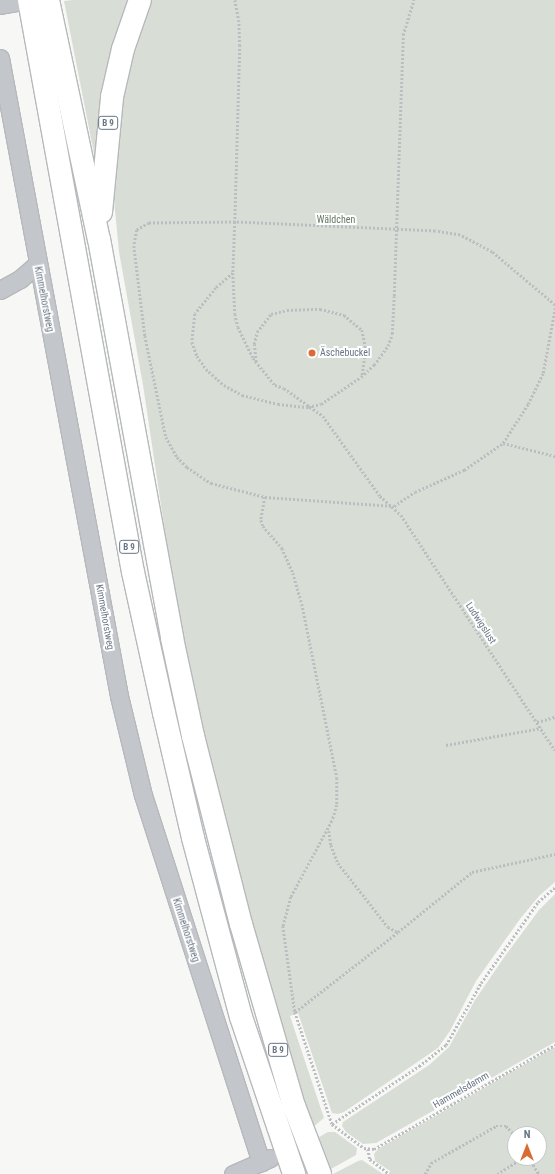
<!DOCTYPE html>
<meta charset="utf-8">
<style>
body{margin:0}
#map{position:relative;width:555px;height:1174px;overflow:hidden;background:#f7f8f5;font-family:"Roboto Condensed",sans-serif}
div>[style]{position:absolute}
.green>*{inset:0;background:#d8ded6}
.path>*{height:2.5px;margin-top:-1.25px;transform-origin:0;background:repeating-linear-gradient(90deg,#bbbdc0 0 2px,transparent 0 4px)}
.roads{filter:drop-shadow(1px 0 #b6b9bc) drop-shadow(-1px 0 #b6b9bc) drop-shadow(0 1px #b6b9bc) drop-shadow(0 -1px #b6b9bc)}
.minor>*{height:17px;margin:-8.5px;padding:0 8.5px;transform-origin:8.5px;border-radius:8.5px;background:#c3c6ca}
.highway>*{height:22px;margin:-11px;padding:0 11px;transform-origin:11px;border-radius:11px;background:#fff}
.dots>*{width:11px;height:11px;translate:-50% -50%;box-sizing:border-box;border:2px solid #fff;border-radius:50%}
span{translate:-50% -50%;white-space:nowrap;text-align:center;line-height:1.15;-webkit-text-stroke:4px #fff;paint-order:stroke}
.shield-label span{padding:1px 3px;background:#fff;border:1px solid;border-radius:3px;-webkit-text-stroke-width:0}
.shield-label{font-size:9px;color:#687584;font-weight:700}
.park-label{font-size:10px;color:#657763}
.street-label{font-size:10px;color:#687584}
.poi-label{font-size:10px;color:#687584}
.left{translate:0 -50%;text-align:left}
.north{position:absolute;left:507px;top:1126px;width:40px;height:40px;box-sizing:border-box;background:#fff;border:1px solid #c3c8ce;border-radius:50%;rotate:0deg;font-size:11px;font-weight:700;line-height:16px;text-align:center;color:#687584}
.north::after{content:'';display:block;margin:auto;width:14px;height:18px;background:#d96c34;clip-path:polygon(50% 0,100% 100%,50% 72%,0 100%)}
</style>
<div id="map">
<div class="green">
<i style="clip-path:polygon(73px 0,129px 0,96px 164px,64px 1px)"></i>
<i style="clip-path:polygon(148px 0,555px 0,555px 882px,539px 896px,520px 919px,476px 981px,450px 1031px,438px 1048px,344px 1112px,338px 1114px,332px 1113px,298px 1013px,290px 1016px,324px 1118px,312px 1128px,271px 995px,201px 724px,175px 599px,143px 385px,119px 252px,113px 190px,122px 83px)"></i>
<i style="clip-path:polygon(555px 894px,555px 1042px,376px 1143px,363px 1144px,346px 1132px,342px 1126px,343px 1122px,429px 1065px,449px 1047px,475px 1000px,505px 956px,539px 910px)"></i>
<i style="clip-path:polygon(evenodd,555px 1047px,555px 1174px,389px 1174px,390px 1171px,375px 1161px,374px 1154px,378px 1149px,555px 1047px,515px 1134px,539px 1134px,539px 1158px,515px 1158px,515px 1134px)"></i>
<i style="clip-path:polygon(328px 1132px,335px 1132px,357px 1148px,356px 1155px,331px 1169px,319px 1137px)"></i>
<i style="clip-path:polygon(362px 1160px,383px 1174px,333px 1174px,358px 1161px)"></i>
</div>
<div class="path">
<i style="left:235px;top:0;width:20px;rotate:79deg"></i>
<i style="left:239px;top:20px;width:25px;rotate:88deg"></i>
<i style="left:240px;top:45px;width:177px;rotate:91.6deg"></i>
<i style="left:235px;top:222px;width:86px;rotate:179.3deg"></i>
<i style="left:149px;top:223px;width:14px;rotate:150deg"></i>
<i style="left:137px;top:230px;width:16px;rotate:101deg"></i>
<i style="left:134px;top:246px;width:91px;rotate:83deg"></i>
<i style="left:145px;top:336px;width:103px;rotate:78.3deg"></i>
<i style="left:166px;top:437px;width:23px;rotate:61deg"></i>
<i style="left:177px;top:457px;width:14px;rotate:45deg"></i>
<i style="left:187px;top:467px;width:29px;rotate:34deg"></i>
<i style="left:211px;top:483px;width:56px;rotate:14.5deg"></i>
<i style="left:265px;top:497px;width:129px;rotate:4deg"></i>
<i style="left:394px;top:506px;width:25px;rotate:-34deg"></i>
<i style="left:415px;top:492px;width:54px;rotate:-24.2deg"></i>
<i style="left:464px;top:470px;width:47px;rotate:-34.7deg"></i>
<i style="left:503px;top:443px;width:46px;rotate:-57.3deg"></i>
<i style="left:528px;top:404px;width:34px;rotate:-64deg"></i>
<i style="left:543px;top:373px;width:66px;rotate:-79.5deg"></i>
<i style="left:233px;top:273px;width:23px;rotate:139deg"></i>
<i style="left:216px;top:288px;width:33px;rotate:129deg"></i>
<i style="left:195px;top:314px;width:28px;rotate:96deg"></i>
<i style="left:192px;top:342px;width:15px;rotate:70deg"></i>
<i style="left:197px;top:356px;width:16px;rotate:55deg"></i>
<i style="left:206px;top:369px;width:24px;rotate:42deg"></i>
<i style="left:224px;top:385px;width:21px;rotate:29deg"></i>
<i style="left:242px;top:395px;width:37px;rotate:14deg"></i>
<i style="left:278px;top:404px;width:30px;rotate:6deg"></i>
<i style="left:308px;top:407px;width:13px;rotate:-13deg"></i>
<i style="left:321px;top:404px;width:48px;rotate:-34deg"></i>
<i style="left:361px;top:377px;width:18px;rotate:-43deg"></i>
<i style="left:374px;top:365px;width:24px;rotate:-54deg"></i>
<i style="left:388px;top:346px;width:13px;rotate:-72deg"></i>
<i style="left:392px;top:334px;width:38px;rotate:-87deg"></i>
<i style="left:394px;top:296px;width:261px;rotate:-88deg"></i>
<i style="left:403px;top:35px;width:37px;rotate:-73deg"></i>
<i style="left:555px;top:305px;width:82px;rotate:-139.9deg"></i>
<i style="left:492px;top:252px;width:36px;rotate:-152deg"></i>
<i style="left:460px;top:235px;width:25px;rotate:-171deg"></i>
<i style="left:435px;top:231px;width:200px;rotate:-177.4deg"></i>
<i style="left:235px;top:222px;width:51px;rotate:92.2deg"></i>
<i style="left:233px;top:273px;width:41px;rotate:87.2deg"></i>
<i style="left:235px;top:314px;width:13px;rotate:77deg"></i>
<i style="left:238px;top:327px;width:34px;rotate:64deg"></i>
<i style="left:253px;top:358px;width:35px;rotate:51deg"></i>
<i style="left:275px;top:385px;width:9px;rotate:18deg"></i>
<i style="left:284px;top:388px;width:48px;rotate:35.7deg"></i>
<i style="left:323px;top:416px;width:98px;rotate:54.5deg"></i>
<i style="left:380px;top:496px;width:28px;rotate:42deg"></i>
<i style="left:401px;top:515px;width:281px;rotate:56.8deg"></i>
<i style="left:256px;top:362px;width:18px;rotate:-96deg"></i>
<i style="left:254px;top:344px;width:12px;rotate:-76deg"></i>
<i style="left:257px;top:332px;width:23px;rotate:-52deg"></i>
<i style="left:271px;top:314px;width:16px;rotate:-14deg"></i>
<i style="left:287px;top:310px;width:33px;rotate:-2deg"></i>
<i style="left:320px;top:309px;width:25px;rotate:14deg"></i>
<i style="left:344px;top:315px;width:23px;rotate:40deg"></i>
<i style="left:362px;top:330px;width:19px;rotate:78deg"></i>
<i style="left:366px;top:349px;width:27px;rotate:98deg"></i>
<i style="left:503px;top:443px;width:54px;rotate:14deg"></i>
<i style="left:265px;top:497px;width:23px;rotate:100deg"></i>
<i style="left:261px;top:520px;width:6px;rotate:72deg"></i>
<i style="left:263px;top:526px;width:29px;rotate:49deg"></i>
<i style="left:282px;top:548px;width:27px;rotate:66deg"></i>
<i style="left:293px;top:573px;width:32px;rotate:74deg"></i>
<i style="left:302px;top:604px;width:177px;rotate:78.6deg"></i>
<i style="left:337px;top:778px;width:27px;rotate:90deg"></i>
<i style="left:337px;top:805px;width:17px;rotate:107deg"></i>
<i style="left:332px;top:821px;width:86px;rotate:118.3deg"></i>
<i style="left:291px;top:897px;width:30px;rotate:105deg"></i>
<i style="left:283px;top:926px;width:87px;rotate:82.1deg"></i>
<i style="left:295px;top:1012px;width:118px;rotate:71.7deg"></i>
<i style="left:332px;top:1124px;width:40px;rotate:37deg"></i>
<i style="left:364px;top:1148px;width:10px;rotate:6deg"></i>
<i style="left:374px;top:1149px;width:209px;rotate:-29.9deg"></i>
<i style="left:537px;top:722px;width:19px;rotate:-16deg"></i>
<i style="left:446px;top:745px;width:97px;rotate:-10.1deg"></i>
<i style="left:329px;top:831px;width:14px;rotate:82deg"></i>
<i style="left:331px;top:845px;width:19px;rotate:69deg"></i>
<i style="left:338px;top:863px;width:81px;rotate:52deg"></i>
<i style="left:388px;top:927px;width:11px;rotate:27deg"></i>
<i style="left:398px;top:932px;width:95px;rotate:-39deg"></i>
<i style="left:472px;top:872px;width:85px;rotate:-12.2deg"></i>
<i style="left:295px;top:1012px;width:130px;rotate:-37.8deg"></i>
<i style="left:332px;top:1124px;width:105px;rotate:-33.7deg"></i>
<i style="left:419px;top:1066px;width:34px;rotate:-38deg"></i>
<i style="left:446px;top:1045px;width:71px;rotate:-60.6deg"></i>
<i style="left:481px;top:983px;width:99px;rotate:-54.9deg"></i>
<i style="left:538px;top:902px;width:23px;rotate:-41deg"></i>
<i style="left:368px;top:1149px;width:10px;rotate:79deg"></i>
<i style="left:370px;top:1159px;width:24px;rotate:38deg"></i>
<i style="left:529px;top:1158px;width:19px;rotate:58deg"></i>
<i style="left:425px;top:1174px;width:13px;rotate:-61deg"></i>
<i style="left:431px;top:1163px;width:75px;rotate:-29.6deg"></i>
<i style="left:496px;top:1126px;width:10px"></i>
<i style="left:506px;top:1126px;width:13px;rotate:45deg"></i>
<i style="left:497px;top:1174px;width:31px;rotate:-32deg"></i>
</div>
<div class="roads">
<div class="minor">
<i style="left:0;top:5px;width:28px;rotate:-10deg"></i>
<i style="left:0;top:58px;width:649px;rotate:79.43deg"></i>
<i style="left:119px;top:696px;width:102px;rotate:76.4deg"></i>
<i style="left:143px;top:795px;width:386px;rotate:72.2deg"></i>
<i style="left:0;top:290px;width:23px;rotate:-29deg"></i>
<i style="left:20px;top:279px;width:23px;rotate:-41deg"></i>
<i style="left:233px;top:1174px;width:40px;rotate:-23.4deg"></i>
</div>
<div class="highway">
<i style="left:29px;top:0;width:581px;rotate:79.7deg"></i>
<i style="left:133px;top:572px;width:144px;rotate:77.6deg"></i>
<i style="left:164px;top:713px;width:128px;rotate:76.9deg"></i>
<i style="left:193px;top:838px;width:185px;rotate:75deg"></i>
<i style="left:241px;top:1017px;width:166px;rotate:71.3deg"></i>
<i style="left:48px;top:0;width:244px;rotate:78deg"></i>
<i style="left:99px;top:239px;width:406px;rotate:79.6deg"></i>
<i style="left:172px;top:638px;width:100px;rotate:77.9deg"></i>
<i style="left:193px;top:736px;width:194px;rotate:75.7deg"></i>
<i style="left:241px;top:924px;width:190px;rotate:73.8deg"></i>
<i style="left:294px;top:1106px;width:73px;rotate:69.1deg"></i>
<i style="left:101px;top:212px;width:116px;rotate:-84.5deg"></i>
<i style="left:112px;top:97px;width:49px;rotate:-77.1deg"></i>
<i style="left:123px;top:49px;width:52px;rotate:-70.9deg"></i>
</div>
</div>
<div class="dots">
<i style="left:312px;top:353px;background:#d96c34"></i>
</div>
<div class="shield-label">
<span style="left:108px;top:123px">B 9</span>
<span style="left:129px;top:547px">B 9</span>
<span style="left:278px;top:1050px">B 9</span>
</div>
<div class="park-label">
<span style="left:336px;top:220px">Wäldchen</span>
</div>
<div class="street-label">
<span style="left:44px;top:299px;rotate:79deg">Kimmelhorstweg</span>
<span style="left:105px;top:617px;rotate:80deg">Kimmelhorstweg</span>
<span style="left:481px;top:623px;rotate:57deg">Ludwigslust</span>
<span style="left:186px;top:930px;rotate:72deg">Kimmelhorstweg</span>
<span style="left:461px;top:1090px;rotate:-30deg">Hammelsdamm</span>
</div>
<div class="poi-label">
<span class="left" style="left:320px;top:353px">Äschebuckel</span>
</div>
<div class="north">N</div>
</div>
